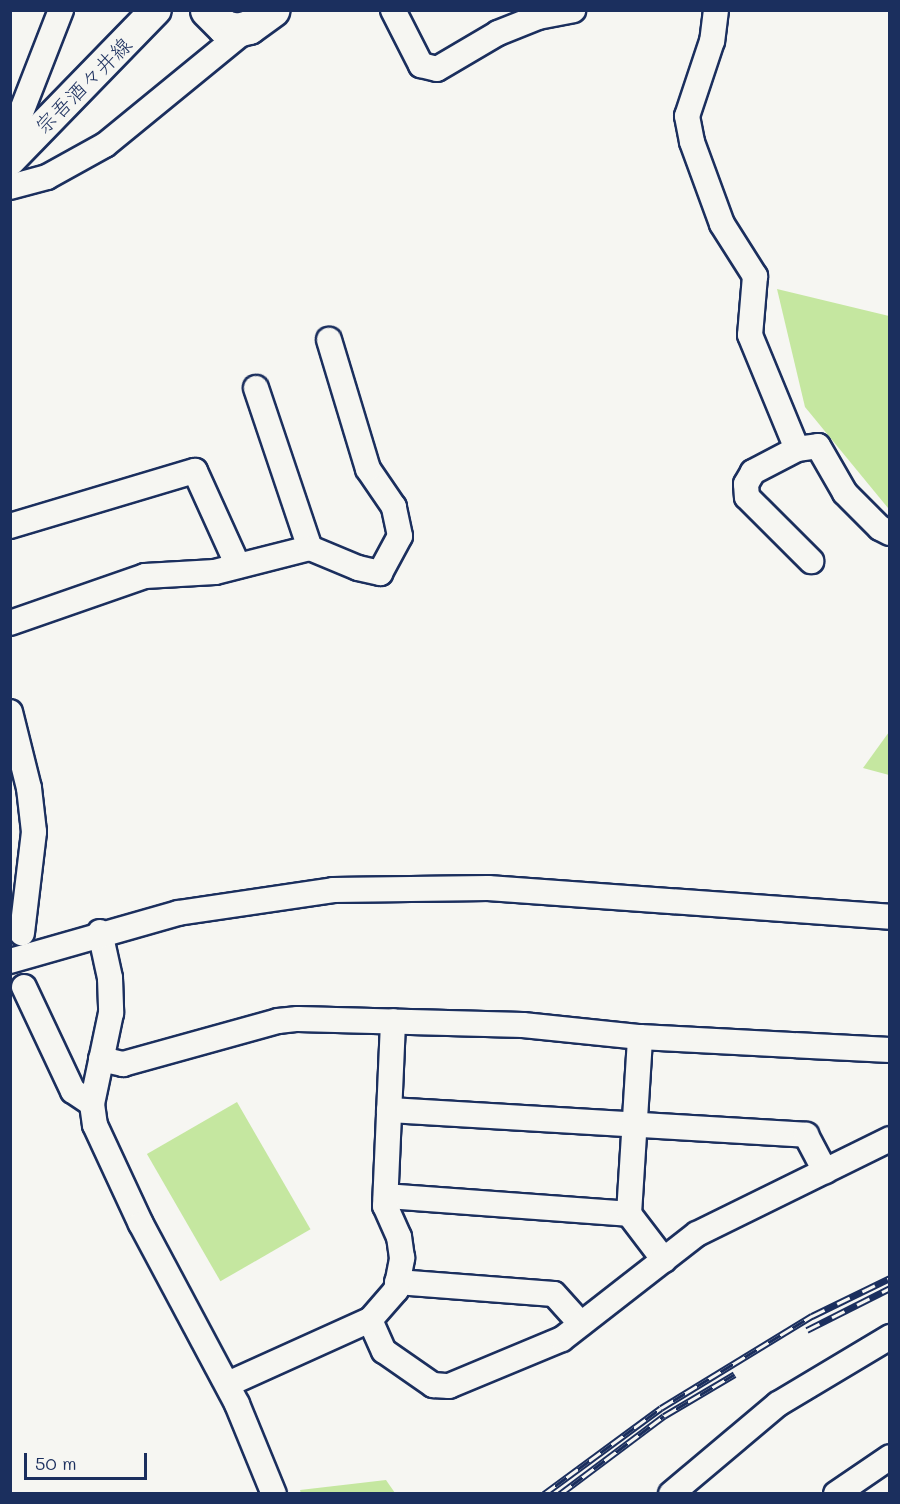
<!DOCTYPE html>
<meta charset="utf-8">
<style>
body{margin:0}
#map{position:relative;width:900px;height:1504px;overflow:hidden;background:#f6f6f2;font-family:Mali,"Klee One",sans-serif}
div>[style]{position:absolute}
.green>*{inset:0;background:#c5e7a0;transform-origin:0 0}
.roads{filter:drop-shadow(2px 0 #1b2f5e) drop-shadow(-2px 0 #1b2f5e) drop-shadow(0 2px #1b2f5e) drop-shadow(0 -2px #1b2f5e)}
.minor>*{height:24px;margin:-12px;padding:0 12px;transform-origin:12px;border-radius:12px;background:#f6f6f2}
.major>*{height:30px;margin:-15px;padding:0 15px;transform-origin:15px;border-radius:15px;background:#f6f6f2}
.highway>*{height:33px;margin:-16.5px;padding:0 16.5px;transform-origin:16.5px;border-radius:16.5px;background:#f6f6f2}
.rail>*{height:7px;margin-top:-3.5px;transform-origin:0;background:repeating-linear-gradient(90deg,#f6f6f2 0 14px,#1b2f5e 0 28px);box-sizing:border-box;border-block:2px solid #1b2f5e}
span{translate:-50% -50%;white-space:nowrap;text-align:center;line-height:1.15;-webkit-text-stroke:6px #f6f6f2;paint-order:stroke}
.street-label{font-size:21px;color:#1b2f5e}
.frame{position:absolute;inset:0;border:12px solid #1b2f5e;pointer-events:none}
.scale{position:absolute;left:24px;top:1453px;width:123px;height:27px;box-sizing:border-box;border:3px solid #1b2f5e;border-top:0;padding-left:8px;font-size:18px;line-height:21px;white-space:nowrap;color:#1b2f5e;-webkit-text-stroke:4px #f6f6f2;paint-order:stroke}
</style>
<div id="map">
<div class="green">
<i style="clip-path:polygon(777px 289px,889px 316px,888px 508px,805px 407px)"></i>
<i style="clip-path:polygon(889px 732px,889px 775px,863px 768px)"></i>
<i style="left:237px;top:1102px;width:147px;height:104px;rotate:60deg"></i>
<i style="clip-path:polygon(386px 1480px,395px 1493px,301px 1494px,300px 1490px)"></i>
</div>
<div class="roads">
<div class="minor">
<i style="left:393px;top:10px;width:62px;rotate:63deg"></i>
<i style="left:421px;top:65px;width:16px;rotate:14deg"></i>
<i style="left:437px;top:69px;width:71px;rotate:-30.5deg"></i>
<i style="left:498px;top:33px;width:43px;rotate:-21.8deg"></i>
<i style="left:538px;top:17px;width:36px;rotate:-11deg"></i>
<i style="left:716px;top:10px;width:31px;rotate:97deg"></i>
<i style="left:712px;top:41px;width:79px;rotate:108.4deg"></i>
<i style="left:687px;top:116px;width:26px;rotate:79deg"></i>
<i style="left:692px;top:142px;width:87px;rotate:69.9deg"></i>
<i style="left:722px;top:224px;width:62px;rotate:57.6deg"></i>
<i style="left:755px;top:276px;width:59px;rotate:94.8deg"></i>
<i style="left:750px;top:335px;width:123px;rotate:67.6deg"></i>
<i style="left:797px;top:449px;width:21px;rotate:-8deg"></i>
<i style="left:818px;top:446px;width:54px;rotate:60.1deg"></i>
<i style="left:845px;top:493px;width:49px;rotate:45deg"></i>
<i style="left:880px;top:528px;width:11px;rotate:27deg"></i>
<i style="left:15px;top:128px;width:127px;rotate:-68.7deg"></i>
<i style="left:10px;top:187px;width:38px;rotate:-15deg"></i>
<i style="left:47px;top:177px;width:66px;rotate:-28.9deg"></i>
<i style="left:105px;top:145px;width:186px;rotate:-39.3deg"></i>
<i style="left:256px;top:388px;width:169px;rotate:71.4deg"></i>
<i style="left:797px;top:449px;width:50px;rotate:152.4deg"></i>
<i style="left:753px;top:472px;width:14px;rotate:120deg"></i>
<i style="left:746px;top:484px;width:13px;rotate:86deg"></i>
<i style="left:747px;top:497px;width:91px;rotate:45deg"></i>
<i style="left:10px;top:526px;width:193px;rotate:-16.6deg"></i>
<i style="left:195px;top:471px;width:104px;rotate:65.6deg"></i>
<i style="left:10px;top:623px;width:143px;rotate:-19.2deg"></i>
<i style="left:145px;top:576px;width:70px;rotate:-3.3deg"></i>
<i style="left:215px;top:572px;width:98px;rotate:-14.2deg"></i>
<i style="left:310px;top:548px;width:52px;rotate:22.6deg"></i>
<i style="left:358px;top:568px;width:23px;rotate:13deg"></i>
<i style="left:380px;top:573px;width:42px;rotate:-61.6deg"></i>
<i style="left:400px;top:536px;width:30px;rotate:-102deg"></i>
<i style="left:394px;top:507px;width:46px;rotate:-124.4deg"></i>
<i style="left:368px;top:469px;width:135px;rotate:-106.8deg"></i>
<i style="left:10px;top:712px;width:78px;rotate:76deg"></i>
<i style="left:29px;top:788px;width:44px;rotate:83.5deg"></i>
<i style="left:34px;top:832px;width:102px;rotate:96.8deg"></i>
<i style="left:100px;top:932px;width:47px;rotate:77.7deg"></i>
<i style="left:110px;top:978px;width:35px;rotate:88deg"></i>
<i style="left:111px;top:1013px;width:93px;rotate:101.8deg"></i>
<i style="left:92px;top:1104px;width:21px;rotate:82deg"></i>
<i style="left:95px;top:1125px;width:109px;rotate:65.1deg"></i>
<i style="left:141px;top:1224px;width:204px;rotate:61.9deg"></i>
<i style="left:237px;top:1404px;width:97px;rotate:67.7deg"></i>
<i style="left:10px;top:961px;width:175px;rotate:-15.9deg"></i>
<i style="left:178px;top:913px;width:157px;rotate:-8.4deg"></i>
<i style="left:333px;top:890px;width:155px;rotate:-0.7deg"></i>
<i style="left:488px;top:888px;width:403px;rotate:4.1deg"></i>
<i style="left:24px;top:987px;width:115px;rotate:64.8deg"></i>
<i style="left:73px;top:1091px;width:23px;rotate:34deg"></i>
<i style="left:101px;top:1059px;width:23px;rotate:13deg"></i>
<i style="left:123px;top:1064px;width:161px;rotate:-15.5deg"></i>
<i style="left:278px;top:1021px;width:20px;rotate:-6deg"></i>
<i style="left:298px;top:1019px;width:225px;rotate:1.5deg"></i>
<i style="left:523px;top:1025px;width:118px;rotate:5.9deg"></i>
<i style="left:640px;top:1037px;width:250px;rotate:3deg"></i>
<i style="left:389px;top:1110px;width:418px;rotate:3.4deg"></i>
<i style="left:806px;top:1135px;width:41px;rotate:62.2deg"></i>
<i style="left:386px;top:1196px;width:244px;rotate:4.2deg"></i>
<i style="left:629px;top:1214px;width:58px;rotate:52.7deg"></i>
<i style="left:629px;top:1214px;width:177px;rotate:-86.4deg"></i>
<i style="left:397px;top:1282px;width:157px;rotate:4.4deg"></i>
<i style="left:554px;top:1294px;width:40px;rotate:48deg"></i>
<i style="left:370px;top:1320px;width:34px;rotate:66deg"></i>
<i style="left:384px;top:1351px;width:60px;rotate:34.8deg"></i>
<i style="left:433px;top:1385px;width:16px;rotate:4deg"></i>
<i style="left:449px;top:1386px;width:122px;rotate:-22.6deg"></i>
<i style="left:562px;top:1339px;width:171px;rotate:-37.9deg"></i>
<i style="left:697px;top:1234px;width:215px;rotate:-26.2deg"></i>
<i style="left:228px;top:1384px;width:156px;rotate:-24.3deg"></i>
<i style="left:370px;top:1320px;width:40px;rotate:-49deg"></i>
<i style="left:396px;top:1290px;width:33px;rotate:-79deg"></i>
<i style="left:402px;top:1258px;width:21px;rotate:-98deg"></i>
<i style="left:399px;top:1237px;width:34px;rotate:-114deg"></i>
<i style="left:385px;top:1206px;width:185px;rotate:-87.5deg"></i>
<i style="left:671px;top:1494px;width:140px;rotate:-40.1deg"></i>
<i style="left:778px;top:1404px;width:131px;rotate:-30.9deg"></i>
<i style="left:836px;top:1494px;width:65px;rotate:-34.4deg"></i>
</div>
<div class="major">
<i style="left:10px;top:160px;width:209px;rotate:-45.8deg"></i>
</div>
<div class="highway">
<i style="left:207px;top:10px;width:24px;rotate:45deg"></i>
<i style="left:224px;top:27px;width:13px;rotate:13deg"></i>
<i style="left:237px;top:30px;width:12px;rotate:-14deg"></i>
<i style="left:249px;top:27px;width:29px;rotate:-36deg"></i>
</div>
</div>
<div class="rail">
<i style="left:807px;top:1330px;width:93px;rotate:-26.8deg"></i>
<i style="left:544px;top:1494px;width:145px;rotate:-36.3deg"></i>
<i style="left:661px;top:1408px;width:177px;rotate:-31.4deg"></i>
<i style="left:812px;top:1316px;width:87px;rotate:-26deg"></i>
<i style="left:560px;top:1494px;width:130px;rotate:-36.9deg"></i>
<i style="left:664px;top:1416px;width:82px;rotate:-30.6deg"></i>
</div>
<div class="street-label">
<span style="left:83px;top:85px;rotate:-45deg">宗吾酒々井線</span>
</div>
<div class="frame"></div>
<div class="scale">50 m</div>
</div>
